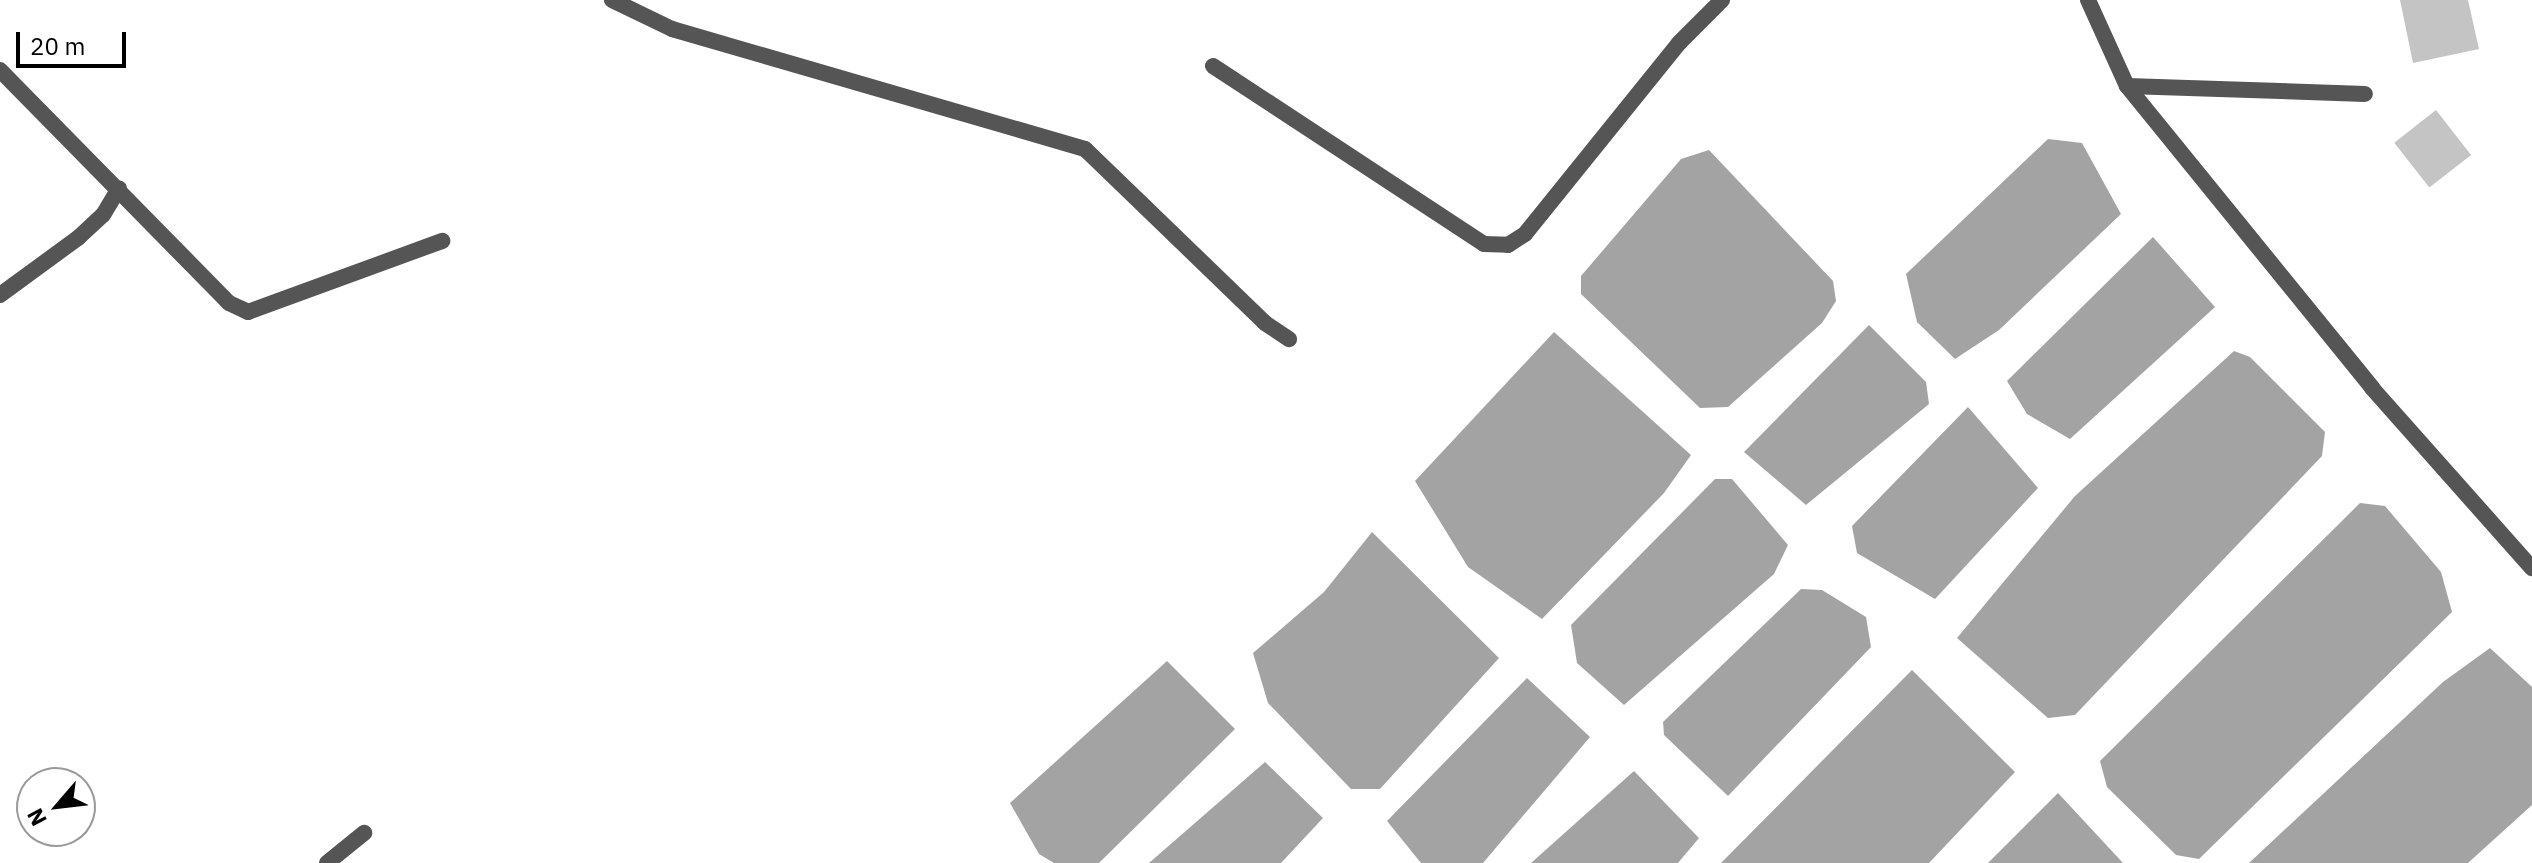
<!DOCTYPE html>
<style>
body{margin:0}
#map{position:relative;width:2532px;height:863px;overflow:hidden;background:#fff;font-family:"IBM Plex Sans",sans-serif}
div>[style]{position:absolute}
.water>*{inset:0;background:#a3a3a3}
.building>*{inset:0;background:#c4c4c4;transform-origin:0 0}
.service>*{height:16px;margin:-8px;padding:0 8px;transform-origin:8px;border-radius:8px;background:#555}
.minor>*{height:16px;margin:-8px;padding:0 8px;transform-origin:8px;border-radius:8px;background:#555}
span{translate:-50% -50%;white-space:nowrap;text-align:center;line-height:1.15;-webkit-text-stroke:7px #fff;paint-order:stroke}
.north{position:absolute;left:16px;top:767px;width:80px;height:80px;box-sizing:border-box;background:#fff;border:2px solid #999;border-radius:50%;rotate:242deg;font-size:22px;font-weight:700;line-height:32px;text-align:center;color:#000}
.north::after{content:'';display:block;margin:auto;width:28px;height:36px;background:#000;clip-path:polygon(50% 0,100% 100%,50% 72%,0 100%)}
.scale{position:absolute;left:16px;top:32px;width:110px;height:36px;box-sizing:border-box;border:4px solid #000;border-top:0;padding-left:10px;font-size:24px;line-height:28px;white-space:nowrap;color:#000;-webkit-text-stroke:6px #fff;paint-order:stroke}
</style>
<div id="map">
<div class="water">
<i style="clip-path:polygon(2048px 139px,2082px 143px,2121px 214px,1999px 330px,1955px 359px,1917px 322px,1906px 274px)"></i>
<i style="clip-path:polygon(1709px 150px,1833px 281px,1836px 301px,1822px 323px,1728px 407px,1700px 408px,1581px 294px,1581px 276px,1681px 159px)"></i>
<i style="clip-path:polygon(2153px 237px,2215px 307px,2070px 439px,2027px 414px,2007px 381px)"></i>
<i style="clip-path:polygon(1869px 325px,1926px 382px,1929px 404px,1806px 505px,1744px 452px)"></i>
<i style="clip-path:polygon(1554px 332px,1691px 455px,1664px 493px,1542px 619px,1468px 567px,1415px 481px)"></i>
<i style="clip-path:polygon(2234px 351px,2250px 357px,2325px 432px,2322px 456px,2075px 715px,2048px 718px,1957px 638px,2075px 496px)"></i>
<i style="clip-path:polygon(1968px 407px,2038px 488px,1935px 599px,1857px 553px,1852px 526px)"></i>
<i style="clip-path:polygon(1715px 479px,1732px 479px,1788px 545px,1774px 574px,1624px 705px,1577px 663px,1571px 625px)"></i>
<i style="clip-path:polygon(2360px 503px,2385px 506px,2441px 572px,2452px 612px,2199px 859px,2176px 855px,2107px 787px,2100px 761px)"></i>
<i style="clip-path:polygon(1372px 532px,1499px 658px,1380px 789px,1351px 789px,1268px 703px,1253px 653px,1324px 592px)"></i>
<i style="clip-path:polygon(1801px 589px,1822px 590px,1866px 617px,1871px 647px,1728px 796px,1664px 735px,1663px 722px)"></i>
<i style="clip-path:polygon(2490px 648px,2532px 687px,2532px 805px,2468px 863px,2249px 863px,2443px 682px)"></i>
<i style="clip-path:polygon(1167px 661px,1235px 729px,1099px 863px,1054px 863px,1039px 854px,1010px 803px)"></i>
<i style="clip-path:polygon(1912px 670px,2015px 772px,1929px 863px,1721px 863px)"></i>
<i style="clip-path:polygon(1527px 678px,1590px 737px,1483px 863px,1421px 863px,1387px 821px)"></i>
<i style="clip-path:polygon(1265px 762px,1323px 818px,1281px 863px,1149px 863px)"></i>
<i style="clip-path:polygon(1634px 771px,1699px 838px,1678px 863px,1531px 863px)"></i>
<i style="clip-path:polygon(2058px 793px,2123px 863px,1988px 863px)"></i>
</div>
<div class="building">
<i style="clip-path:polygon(2400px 0,2468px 0,2479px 49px,2413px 63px)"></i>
<i style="left:2436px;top:110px;width:57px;height:53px;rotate:52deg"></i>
</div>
<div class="service">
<i style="left:2127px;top:86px;width:238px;rotate:1.9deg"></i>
</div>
<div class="minor">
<i style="left:612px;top:0;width:67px;rotate:25.8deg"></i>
<i style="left:672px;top:29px;width:430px;rotate:16.2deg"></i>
<i style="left:1085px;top:149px;width:250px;rotate:44deg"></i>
<i style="left:1265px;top:323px;width:29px;rotate:34deg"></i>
<i style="left:2088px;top:0;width:94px;rotate:65.6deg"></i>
<i style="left:2127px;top:86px;width:389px;rotate:50.9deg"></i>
<i style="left:2372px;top:388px;width:241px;rotate:48.4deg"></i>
<i style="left:1213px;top:66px;width:324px;rotate:33.3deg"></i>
<i style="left:1484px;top:244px;width:24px;rotate:2deg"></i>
<i style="left:1508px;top:245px;width:20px;rotate:-33deg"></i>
<i style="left:1525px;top:234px;width:245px;rotate:-51.1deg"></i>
<i style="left:1679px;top:43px;width:61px;rotate:-45deg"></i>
<i style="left:0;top:70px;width:327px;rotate:45.5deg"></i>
<i style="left:229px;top:303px;width:21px;rotate:25deg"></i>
<i style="left:248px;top:312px;width:207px;rotate:-20.1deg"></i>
<i style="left:0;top:295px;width:97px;rotate:-36.2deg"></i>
<i style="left:78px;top:238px;width:34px;rotate:-43deg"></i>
<i style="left:103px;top:215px;width:31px;rotate:-59deg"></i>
<i style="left:327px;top:863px;width:48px;rotate:-39deg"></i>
</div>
<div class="north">N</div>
<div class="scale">20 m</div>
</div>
